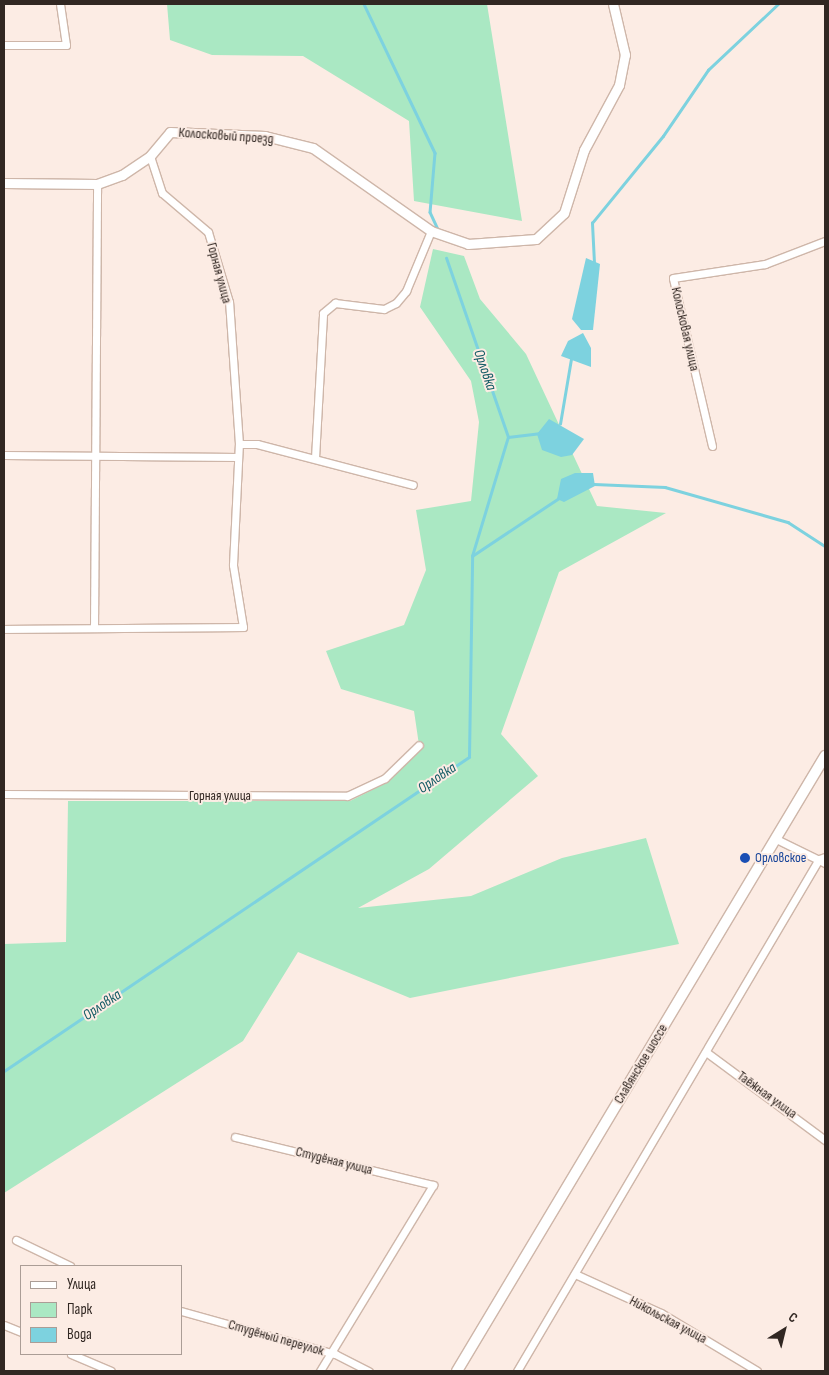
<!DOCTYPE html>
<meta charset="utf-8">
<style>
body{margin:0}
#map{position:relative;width:829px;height:1375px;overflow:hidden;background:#fcece4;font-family:"Sofia Sans Condensed",sans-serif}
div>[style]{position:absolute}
.green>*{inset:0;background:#aae8c3}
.water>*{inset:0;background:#7dd2df}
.stream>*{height:2.5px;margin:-1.25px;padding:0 1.25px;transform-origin:1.25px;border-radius:1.25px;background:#7dd2df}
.roads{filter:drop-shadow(1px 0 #ceb6a9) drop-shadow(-1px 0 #ceb6a9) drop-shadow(0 1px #ceb6a9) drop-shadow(0 -1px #ceb6a9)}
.minor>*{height:7px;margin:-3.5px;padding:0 3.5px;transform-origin:3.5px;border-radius:3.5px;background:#fff}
.tertiary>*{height:9px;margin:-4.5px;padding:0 4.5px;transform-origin:4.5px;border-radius:4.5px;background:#fff}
.secondary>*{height:10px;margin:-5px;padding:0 5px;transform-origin:5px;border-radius:5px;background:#fff}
.dots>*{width:14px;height:14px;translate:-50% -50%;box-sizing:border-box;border:2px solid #fcece4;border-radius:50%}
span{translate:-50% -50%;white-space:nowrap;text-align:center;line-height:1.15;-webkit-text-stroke:4px #fcece4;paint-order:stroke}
.street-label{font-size:14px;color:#312722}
.transit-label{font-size:14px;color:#164399}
.left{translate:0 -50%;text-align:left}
.water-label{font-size:15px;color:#0f5963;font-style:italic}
.frame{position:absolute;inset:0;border:5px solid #312722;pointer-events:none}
.legend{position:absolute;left:20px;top:1265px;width:162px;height:90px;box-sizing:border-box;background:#fcece4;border:1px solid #ab9d96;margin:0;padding:6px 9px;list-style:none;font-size:15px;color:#312722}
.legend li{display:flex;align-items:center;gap:10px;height:25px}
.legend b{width:25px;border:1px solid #ab9d96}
.north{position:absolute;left:759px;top:1305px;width:50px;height:50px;-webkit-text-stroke:4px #fcece4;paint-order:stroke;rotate:36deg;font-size:14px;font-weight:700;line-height:20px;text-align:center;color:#312722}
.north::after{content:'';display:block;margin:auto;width:18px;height:22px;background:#312722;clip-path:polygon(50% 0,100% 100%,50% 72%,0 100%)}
</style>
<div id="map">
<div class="green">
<i style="clip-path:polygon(167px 4px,487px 4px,522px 221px,414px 201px,409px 121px,303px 56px,212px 55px,170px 40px)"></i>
<i style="clip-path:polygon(433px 249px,464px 256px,480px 299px,526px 354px,597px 506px,666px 513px,559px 572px,501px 734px,538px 776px,429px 869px,358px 908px,471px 896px,562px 858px,646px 838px,679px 944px,410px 998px,298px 952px,243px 1041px,4px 1193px,4px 944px,66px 942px,68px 801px,350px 801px,388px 782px,419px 745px,414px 711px,341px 689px,326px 651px,404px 625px,426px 570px,416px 510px,471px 501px,479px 422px,471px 381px,420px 307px)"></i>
</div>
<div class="water">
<i style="clip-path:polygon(586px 258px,600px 264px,593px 330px,581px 330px,572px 319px)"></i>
<i style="clip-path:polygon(583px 333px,591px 348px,591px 367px,561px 356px,568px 341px)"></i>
<i style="clip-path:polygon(549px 419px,584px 439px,572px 455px,561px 457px,542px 450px,537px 434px)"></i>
<i style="clip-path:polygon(575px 473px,593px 473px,595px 486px,564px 502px,557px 499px,561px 479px)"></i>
</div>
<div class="stream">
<i style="left:364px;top:4px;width:165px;rotate:64.5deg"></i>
<i style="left:435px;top:153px;width:59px;rotate:94.8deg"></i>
<i style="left:430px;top:212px;width:19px;rotate:65deg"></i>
<i style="left:594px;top:263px;width:40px;rotate:-92.9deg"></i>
<i style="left:592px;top:223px;width:112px;rotate:-50.8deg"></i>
<i style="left:663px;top:136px;width:80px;rotate:-55.7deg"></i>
<i style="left:708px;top:70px;width:96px;rotate:-43.3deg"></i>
<i style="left:560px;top:424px;width:66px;rotate:-80.4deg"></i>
<i style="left:508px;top:437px;width:31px;rotate:-7deg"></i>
<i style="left:594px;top:484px;width:71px;rotate:2.4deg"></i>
<i style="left:665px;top:487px;width:128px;rotate:15.9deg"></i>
<i style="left:788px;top:522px;width:44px;rotate:33deg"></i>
<i style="left:472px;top:556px;width:105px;rotate:-33.7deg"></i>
<i style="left:4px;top:1071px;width:561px;rotate:-34.03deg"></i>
<i style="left:469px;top:757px;width:201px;rotate:-89.1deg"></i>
<i style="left:472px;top:556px;width:124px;rotate:-73.2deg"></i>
<i style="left:508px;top:437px;width:189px;rotate:-109.1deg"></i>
</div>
<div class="roads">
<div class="minor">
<i style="left:4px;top:45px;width:62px"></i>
<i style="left:66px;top:45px;width:41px;rotate:-98.3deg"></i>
<i style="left:239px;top:444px;width:18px"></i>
<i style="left:257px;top:444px;width:161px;rotate:14.7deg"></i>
<i style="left:712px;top:446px;width:172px;rotate:-103.1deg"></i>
<i style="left:673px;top:278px;width:93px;rotate:-8.7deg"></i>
<i style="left:765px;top:264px;width:64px;rotate:-21deg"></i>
<i style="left:4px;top:455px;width:234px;rotate:0.5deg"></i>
<i style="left:315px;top:458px;width:145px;rotate:-86.8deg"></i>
<i style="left:323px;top:313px;width:16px;rotate:-40deg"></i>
<i style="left:335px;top:303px;width:49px;rotate:7deg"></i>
<i style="left:384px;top:309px;width:13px;rotate:-27deg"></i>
<i style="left:396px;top:303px;width:16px;rotate:-50deg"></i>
<i style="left:406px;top:291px;width:65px;rotate:-67.4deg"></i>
<i style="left:94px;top:628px;width:444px;rotate:-89.6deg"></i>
<i style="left:4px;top:629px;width:239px;rotate:-0.5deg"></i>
<i style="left:243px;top:627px;width:63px;rotate:-99.2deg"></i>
<i style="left:233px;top:565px;width:121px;rotate:-87.2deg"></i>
<i style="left:239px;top:444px;width:142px;rotate:-94deg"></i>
<i style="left:229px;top:302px;width:73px;rotate:-106.7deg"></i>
<i style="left:208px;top:232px;width:60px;rotate:-139.7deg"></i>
<i style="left:162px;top:193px;width:39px;rotate:-108deg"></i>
<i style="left:4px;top:794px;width:343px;rotate:0.3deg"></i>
<i style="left:347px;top:796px;width:42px;rotate:-25.3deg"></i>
<i style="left:385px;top:778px;width:47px;rotate:-44.1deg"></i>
<i style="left:776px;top:839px;width:55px;rotate:26.1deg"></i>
<i style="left:706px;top:1052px;width:148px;rotate:36.5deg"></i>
<i style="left:235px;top:1137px;width:204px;rotate:13.6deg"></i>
<i style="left:433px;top:1185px;width:218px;rotate:121.3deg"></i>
<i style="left:16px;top:1240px;width:60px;rotate:25.7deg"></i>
<i style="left:575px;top:1274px;width:94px;rotate:24.4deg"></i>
<i style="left:661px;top:1313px;width:112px;rotate:31.1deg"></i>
<i style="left:181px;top:1311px;width:160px;rotate:15.6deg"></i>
<i style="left:335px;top:1354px;width:38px;rotate:27deg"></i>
<i style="left:4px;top:1325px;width:18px;rotate:22deg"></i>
<i style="left:71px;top:1354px;width:43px;rotate:23deg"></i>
<i style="left:517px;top:1371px;width:594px;rotate:-59.47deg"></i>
<i style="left:819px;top:859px;width:6px;rotate:-18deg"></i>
</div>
<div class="tertiary">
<i style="left:4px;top:183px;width:93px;rotate:0.6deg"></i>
<i style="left:97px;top:184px;width:27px;rotate:-20deg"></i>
<i style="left:122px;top:175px;width:34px;rotate:-34deg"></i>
<i style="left:150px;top:156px;width:31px;rotate:-50deg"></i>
<i style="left:170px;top:132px;width:95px;rotate:2.4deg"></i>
<i style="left:265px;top:136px;width:49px;rotate:14deg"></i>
<i style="left:313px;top:148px;width:144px;rotate:35.1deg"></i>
<i style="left:431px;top:231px;width:39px;rotate:19deg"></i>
<i style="left:468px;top:244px;width:68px;rotate:-4.2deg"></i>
<i style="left:536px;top:239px;width:38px;rotate:-43deg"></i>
<i style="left:564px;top:213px;width:66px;rotate:-72.4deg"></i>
<i style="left:584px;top:150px;width:74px;rotate:-61.7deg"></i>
<i style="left:619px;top:85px;width:31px;rotate:-79deg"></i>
<i style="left:625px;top:55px;width:52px;rotate:-103.2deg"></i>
</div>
<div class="secondary">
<i style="left:457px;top:1371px;width:717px;rotate:-59.1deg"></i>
</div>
</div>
<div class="dots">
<i style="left:745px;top:858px;background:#1a4fb4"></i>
</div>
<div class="street-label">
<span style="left:226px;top:136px;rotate:4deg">Колосковый проезд</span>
<span style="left:219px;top:273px;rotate:75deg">Горная улица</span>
<span style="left:685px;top:329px;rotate:77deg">Колосковая улица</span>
<span style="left:220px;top:796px">Горная улица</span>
<span style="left:641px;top:1064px;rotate:-59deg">Славянское шоссе</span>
<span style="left:767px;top:1095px;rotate:36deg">Таёжная улица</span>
<span style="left:334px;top:1161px;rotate:14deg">Студёная улица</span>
<span style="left:668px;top:1320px;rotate:28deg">Никольская улица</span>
<span style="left:276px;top:1338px;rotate:16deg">Студёный переулок</span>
</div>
<div class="transit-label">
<span class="left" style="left:755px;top:858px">Орловское</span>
</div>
<div class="water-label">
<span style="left:485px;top:370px;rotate:71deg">Орловка</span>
<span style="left:437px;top:778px;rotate:-34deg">Орловка</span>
<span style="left:102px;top:1005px;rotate:-34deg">Орловка</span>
</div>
<div class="frame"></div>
<ul class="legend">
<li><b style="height:6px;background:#fff"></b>Улица</li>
<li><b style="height:14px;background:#aae8c3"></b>Парк</li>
<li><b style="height:14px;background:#7dd2df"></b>Вода</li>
</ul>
<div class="north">С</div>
</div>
